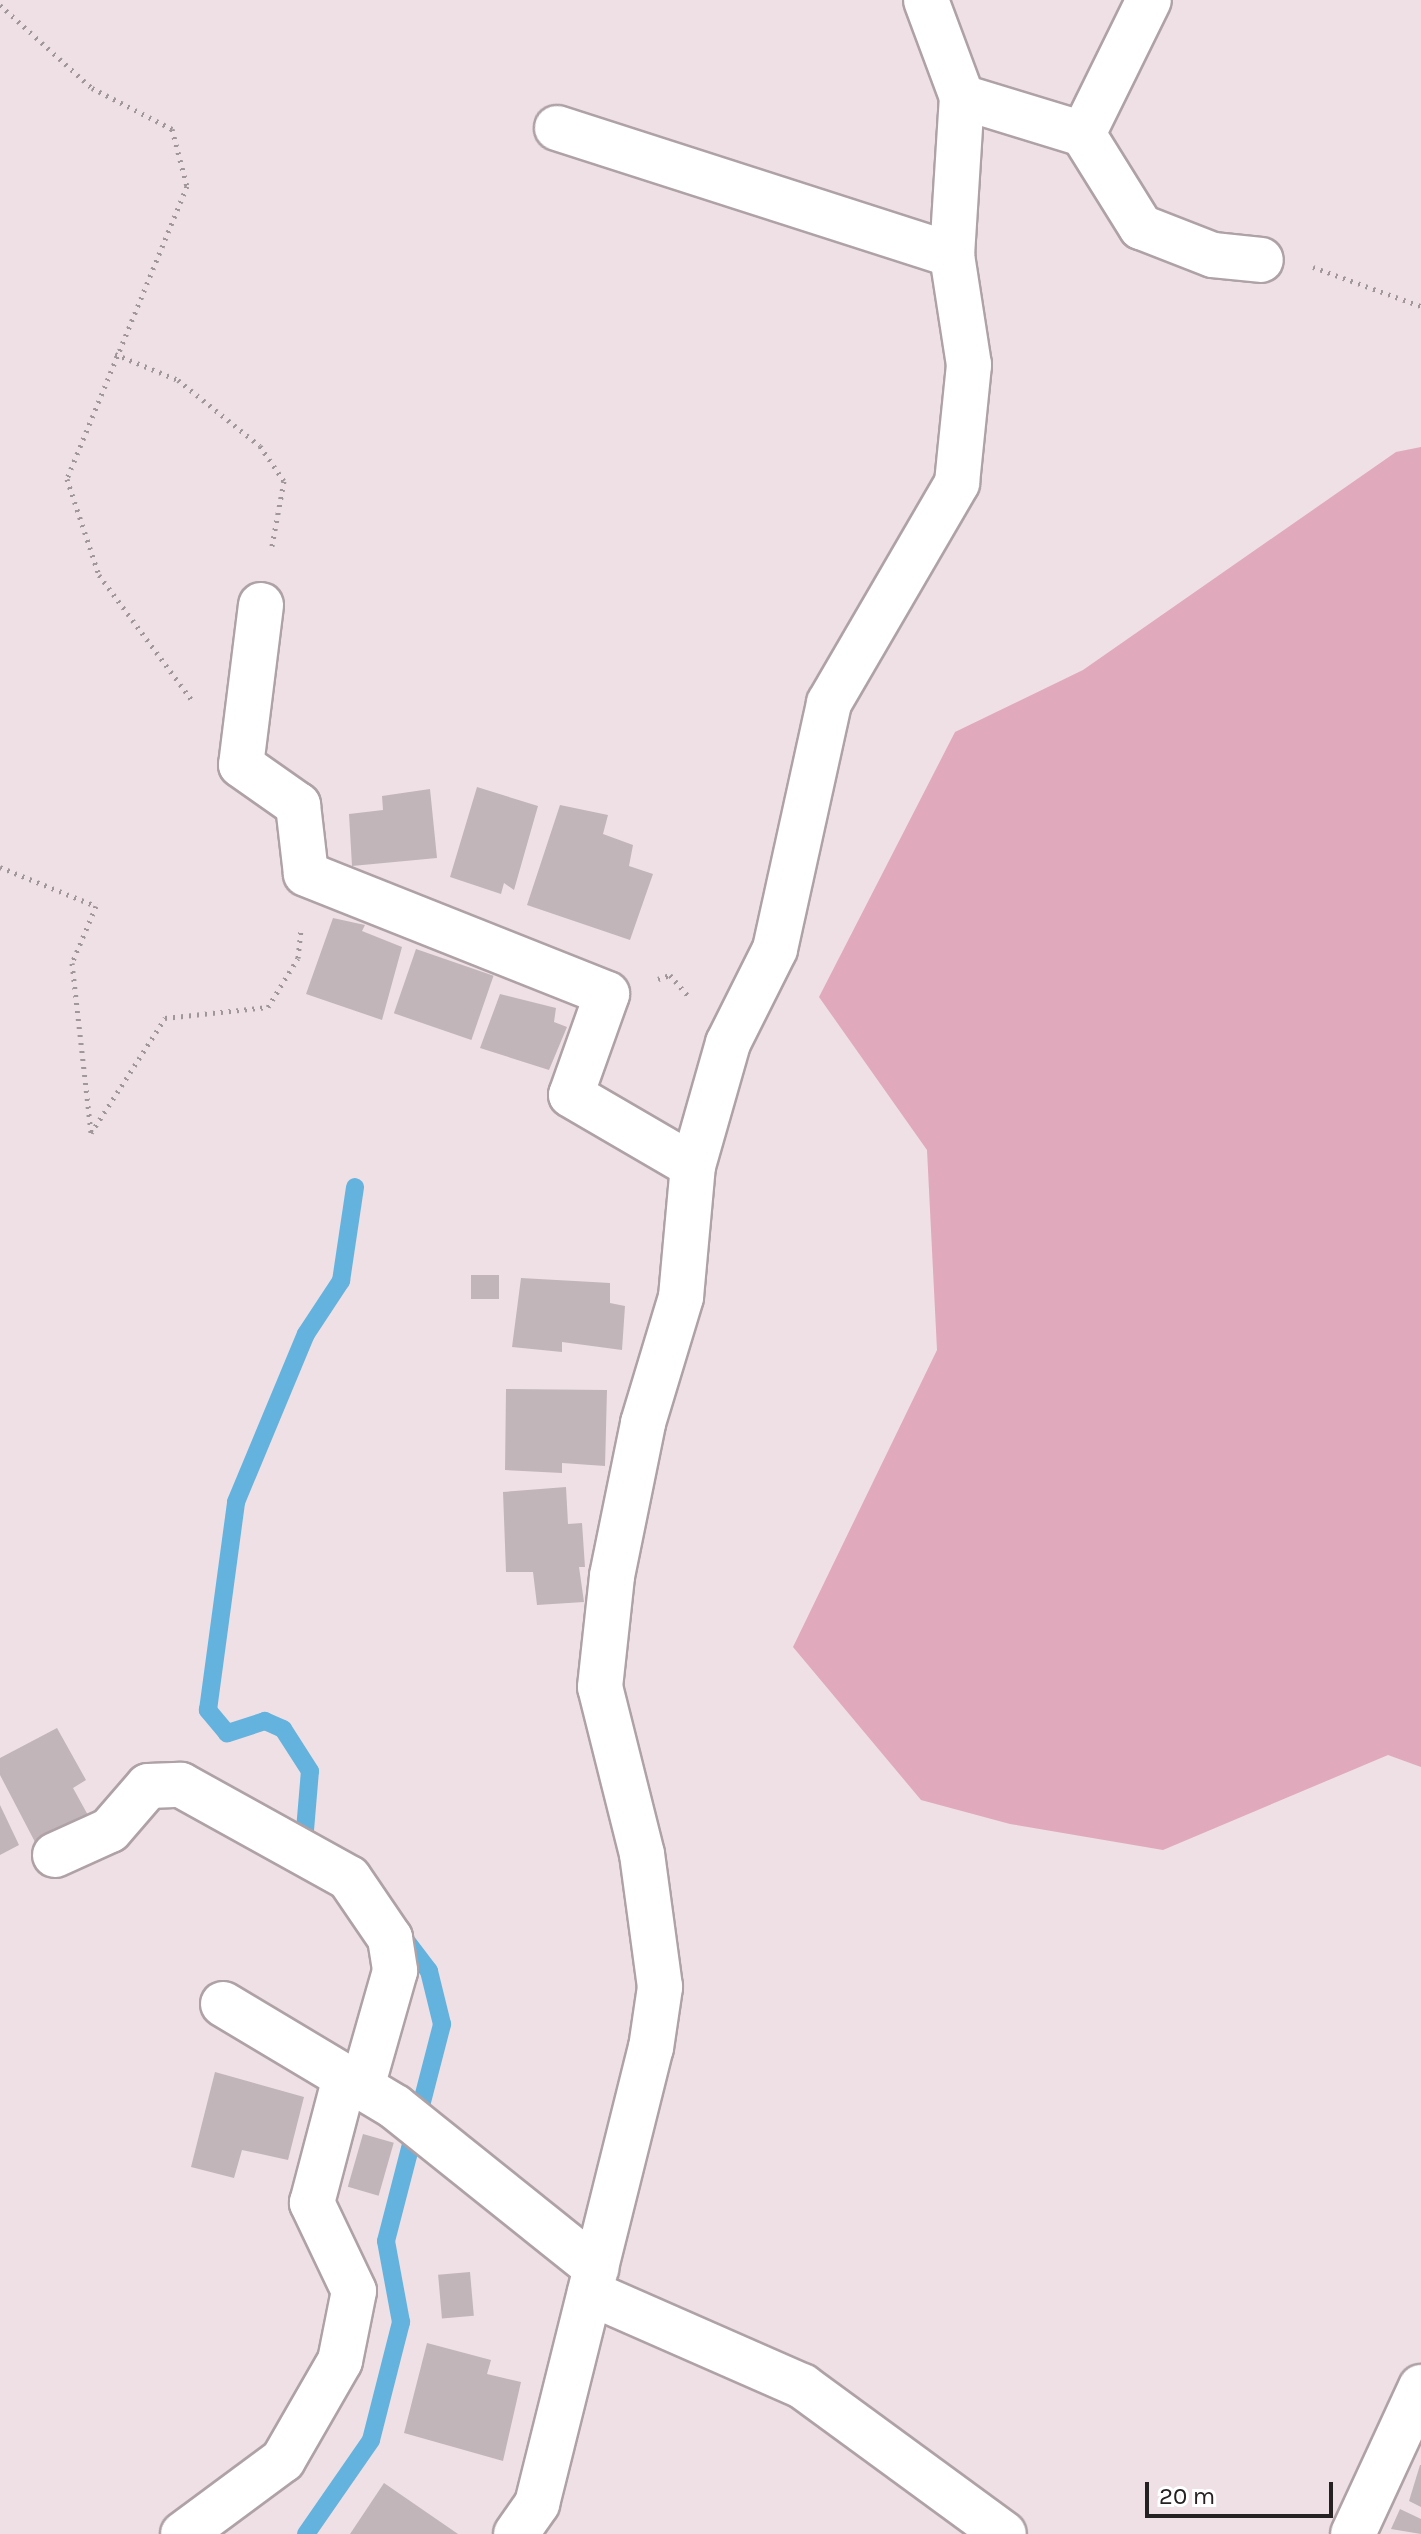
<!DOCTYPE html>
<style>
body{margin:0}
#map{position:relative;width:1421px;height:2534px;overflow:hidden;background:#eee0e4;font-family:Karla,sans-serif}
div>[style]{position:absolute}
.green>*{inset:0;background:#e1a9bc}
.stream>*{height:18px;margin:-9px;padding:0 9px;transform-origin:9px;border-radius:9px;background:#64b3de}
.building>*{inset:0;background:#c2b5b9;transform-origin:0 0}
.path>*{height:5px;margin-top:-2.5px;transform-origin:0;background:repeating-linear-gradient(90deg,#a1979a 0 2px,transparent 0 8px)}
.roads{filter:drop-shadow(2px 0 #afa2a6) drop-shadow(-2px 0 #afa2a6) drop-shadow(0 2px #afa2a6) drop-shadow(0 -2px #afa2a6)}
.minor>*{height:44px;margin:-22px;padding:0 22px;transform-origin:22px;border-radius:22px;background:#fff}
span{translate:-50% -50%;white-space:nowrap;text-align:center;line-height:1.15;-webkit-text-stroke:6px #fff;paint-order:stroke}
.scale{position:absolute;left:1145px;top:2482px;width:188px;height:36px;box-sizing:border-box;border:4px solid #252021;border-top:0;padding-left:10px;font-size:24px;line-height:28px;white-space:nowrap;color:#252021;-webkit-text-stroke:6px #fff;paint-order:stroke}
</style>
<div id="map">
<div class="green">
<i style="clip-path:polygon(1421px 447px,1421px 1767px,1388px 1755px,1163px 1850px,1010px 1824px,921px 1800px,793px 1647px,937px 1350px,927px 1150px,819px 997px,955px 732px,1083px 670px,1396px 452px)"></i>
</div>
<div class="stream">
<i style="left:313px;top:1848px;width:11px;rotate:-146deg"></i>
<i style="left:304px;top:1842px;width:71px;rotate:-85.2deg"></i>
<i style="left:310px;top:1771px;width:50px;rotate:-122.7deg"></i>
<i style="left:283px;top:1729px;width:20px;rotate:-156deg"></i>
<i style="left:265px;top:1721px;width:40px;rotate:162deg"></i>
<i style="left:227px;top:1733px;width:30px;rotate:-130deg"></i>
<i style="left:208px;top:1710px;width:210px;rotate:-82.3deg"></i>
<i style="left:236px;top:1502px;width:182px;rotate:-67.4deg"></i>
<i style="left:306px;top:1334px;width:64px;rotate:-56.6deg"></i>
<i style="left:341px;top:1281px;width:95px;rotate:-81.5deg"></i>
<i style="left:306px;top:2534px;width:114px;rotate:-55.3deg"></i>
<i style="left:371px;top:2440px;width:122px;rotate:-75.7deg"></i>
<i style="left:401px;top:2322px;width:82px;rotate:-100.5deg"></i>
<i style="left:386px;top:2241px;width:224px;rotate:-75.5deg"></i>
<i style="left:442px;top:2024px;width:55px;rotate:-103.8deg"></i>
<i style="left:429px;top:1971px;width:46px;rotate:-127.1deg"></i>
</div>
<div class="building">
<i style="clip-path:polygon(477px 787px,538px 806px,514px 890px,504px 883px,501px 894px,450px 877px)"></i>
<i style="clip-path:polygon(430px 789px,437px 858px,352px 866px,349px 814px,383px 810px,382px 796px)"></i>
<i style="clip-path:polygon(560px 805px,608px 815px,603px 834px,633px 845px,629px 866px,653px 874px,630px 940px,527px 905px)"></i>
<i style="clip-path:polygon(333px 918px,365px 925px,362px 931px,402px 947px,382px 1020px,306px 994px)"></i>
<i style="left:416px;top:949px;width:82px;height:68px;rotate:19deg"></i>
<i style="clip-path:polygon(500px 994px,556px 1008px,554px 1022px,567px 1027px,549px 1070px,480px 1048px)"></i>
<i style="left:471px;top:1275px;width:28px;height:24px"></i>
<i style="clip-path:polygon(521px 1278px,610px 1283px,610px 1303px,625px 1306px,622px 1350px,562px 1342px,562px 1352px,512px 1347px)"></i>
<i style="clip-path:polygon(506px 1389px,607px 1390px,605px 1466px,562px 1463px,562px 1473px,505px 1470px)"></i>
<i style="clip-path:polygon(566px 1487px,568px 1524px,582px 1523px,585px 1567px,579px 1567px,584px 1602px,537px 1605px,533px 1572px,506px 1572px,503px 1492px)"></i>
<i style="clip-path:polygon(57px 1728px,86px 1780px,73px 1788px,89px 1817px,35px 1842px,0 1775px,0 1758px)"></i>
<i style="clip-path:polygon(0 1805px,19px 1845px,0 1855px)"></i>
<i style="clip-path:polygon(215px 2072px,304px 2097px,288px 2160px,242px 2150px,234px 2178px,191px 2167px)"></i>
<i style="left:363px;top:2134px;width:32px;height:55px;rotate:16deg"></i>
<i style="left:470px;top:2272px;width:44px;height:32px;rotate:85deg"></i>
<i style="clip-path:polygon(427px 2343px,491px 2360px,487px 2374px,521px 2382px,503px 2461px,404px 2433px)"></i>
<i style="clip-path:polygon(1420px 2465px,1421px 2465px,1421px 2507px,1409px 2501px)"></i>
<i style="clip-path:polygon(384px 2483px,458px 2534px,350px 2534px)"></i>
<i style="clip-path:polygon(1400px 2509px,1421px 2519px,1421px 2534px,1391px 2529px)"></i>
</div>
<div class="path">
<i style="left:0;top:5px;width:124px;rotate:42.1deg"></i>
<i style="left:92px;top:88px;width:90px;rotate:27.1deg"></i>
<i style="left:172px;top:129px;width:59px;rotate:75.3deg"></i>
<i style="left:187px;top:186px;width:317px;rotate:112.3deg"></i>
<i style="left:67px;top:479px;width:101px;rotate:71.6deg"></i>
<i style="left:99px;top:575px;width:156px;rotate:53.4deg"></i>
<i style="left:1313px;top:267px;width:115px;rotate:19.9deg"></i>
<i style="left:115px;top:354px;width:68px;rotate:22.4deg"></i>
<i style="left:178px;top:380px;width:105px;rotate:38.8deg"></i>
<i style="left:260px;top:446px;width:42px;rotate:55.6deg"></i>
<i style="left:284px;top:481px;width:71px;rotate:100.5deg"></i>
<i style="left:0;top:867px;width:104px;rotate:22.1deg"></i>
<i style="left:96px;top:906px;width:62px;rotate:112.8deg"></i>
<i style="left:72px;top:963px;width:171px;rotate:83.6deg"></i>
<i style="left:91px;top:1133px;width:137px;rotate:-57.2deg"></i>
<i style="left:165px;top:1018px;width:104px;rotate:-6.1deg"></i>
<i style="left:268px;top:1007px;width:57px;rotate:-58.5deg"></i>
<i style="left:298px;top:958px;width:27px;rotate:-84deg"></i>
<i style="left:658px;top:979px;width:13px;rotate:-18deg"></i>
<i style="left:670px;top:975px;width:29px;rotate:49deg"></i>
</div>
<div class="roads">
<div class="minor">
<i style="left:962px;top:97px;width:127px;rotate:17deg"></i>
<i style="left:1083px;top:134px;width:149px;rotate:-63.8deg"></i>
<i style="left:557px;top:128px;width:415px;rotate:17.8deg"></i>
<i style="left:1083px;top:134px;width:110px;rotate:58.1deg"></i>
<i style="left:1141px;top:227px;width:77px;rotate:21.3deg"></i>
<i style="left:1213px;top:255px;width:48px;rotate:5.9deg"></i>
<i style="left:261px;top:605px;width:161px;rotate:97.1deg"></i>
<i style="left:241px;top:765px;width:70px;rotate:35.1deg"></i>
<i style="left:298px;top:805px;width:69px;rotate:83.4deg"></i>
<i style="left:306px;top:874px;width:324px;rotate:21.7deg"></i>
<i style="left:607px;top:994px;width:107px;rotate:109.6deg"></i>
<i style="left:571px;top:1095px;width:141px;rotate:30.2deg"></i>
<i style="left:55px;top:1855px;width:60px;rotate:-24.4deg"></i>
<i style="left:110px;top:1830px;width:58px;rotate:-49.2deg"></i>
<i style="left:148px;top:1786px;width:33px;rotate:-2deg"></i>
<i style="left:181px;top:1785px;width:192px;rotate:29deg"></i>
<i style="left:349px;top:1878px;width:73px;rotate:55.7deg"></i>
<i style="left:390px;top:1938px;width:33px;rotate:81deg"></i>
<i style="left:395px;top:1971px;width:121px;rotate:105.9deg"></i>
<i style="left:223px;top:2004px;width:200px;rotate:30.9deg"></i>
<i style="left:395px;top:2107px;width:258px;rotate:38.7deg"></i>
<i style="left:590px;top:2293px;width:232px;rotate:23.7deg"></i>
<i style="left:802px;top:2386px;width:250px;rotate:36.2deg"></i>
<i style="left:183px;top:2534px;width:124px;rotate:-36.5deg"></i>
<i style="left:283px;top:2460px;width:114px;rotate:-60.1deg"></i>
<i style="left:340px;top:2361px;width:71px;rotate:-78.7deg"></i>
<i style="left:354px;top:2291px;width:98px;rotate:-115.5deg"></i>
<i style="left:312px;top:2203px;width:130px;rotate:-75.3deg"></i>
<i style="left:516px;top:2534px;width:37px;rotate:-55deg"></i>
<i style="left:537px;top:2504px;width:470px;rotate:-76deg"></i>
<i style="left:651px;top:2048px;width:62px;rotate:-81.6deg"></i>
<i style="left:660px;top:1987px;width:134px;rotate:-97.7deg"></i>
<i style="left:642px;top:1854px;width:172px;rotate:-104.1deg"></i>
<i style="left:600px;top:1687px;width:112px;rotate:-83.8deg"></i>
<i style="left:612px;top:1576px;width:156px;rotate:-78.5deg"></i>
<i style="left:643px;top:1423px;width:132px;rotate:-73.2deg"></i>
<i style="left:681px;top:1297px;width:132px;rotate:-84.8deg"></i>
<i style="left:693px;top:1166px;width:128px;rotate:-74.1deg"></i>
<i style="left:728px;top:1043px;width:105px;rotate:-63.4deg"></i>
<i style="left:775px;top:949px;width:252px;rotate:-77.6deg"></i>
<i style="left:829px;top:703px;width:255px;rotate:-59.8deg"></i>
<i style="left:957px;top:483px;width:119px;rotate:-84.2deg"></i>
<i style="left:969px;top:365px;width:111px;rotate:-98.8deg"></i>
<i style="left:952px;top:255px;width:158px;rotate:-86.4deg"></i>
<i style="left:962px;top:97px;width:103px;rotate:-110.4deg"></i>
<i style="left:1353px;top:2534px;width:162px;rotate:-65.2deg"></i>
</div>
</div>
<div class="scale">20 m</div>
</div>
